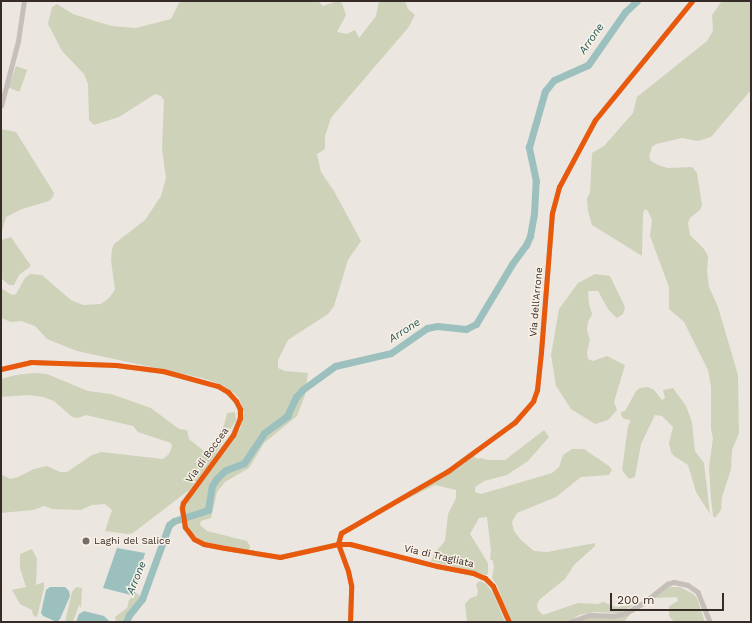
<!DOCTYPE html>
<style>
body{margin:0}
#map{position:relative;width:752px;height:623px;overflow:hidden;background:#ece6e0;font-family:"Work Sans",sans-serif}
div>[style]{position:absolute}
.green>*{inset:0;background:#ced2b9;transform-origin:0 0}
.water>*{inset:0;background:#9bc0be}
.river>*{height:7px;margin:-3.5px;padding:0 3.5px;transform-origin:3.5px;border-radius:3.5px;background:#9bc0be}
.minor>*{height:4.5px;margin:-2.25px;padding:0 2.25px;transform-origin:2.25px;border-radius:2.25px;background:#c6beb8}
.cycleway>*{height:5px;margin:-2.5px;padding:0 2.5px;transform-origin:2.5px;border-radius:2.5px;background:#e8590c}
.dots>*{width:11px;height:11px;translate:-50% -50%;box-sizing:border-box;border:2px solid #faf1e6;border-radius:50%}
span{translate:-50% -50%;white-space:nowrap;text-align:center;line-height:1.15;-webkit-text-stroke:3px #faf1e6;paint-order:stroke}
.street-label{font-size:10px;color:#362b27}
.poi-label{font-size:10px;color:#362b27}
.left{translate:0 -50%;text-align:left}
.water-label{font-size:11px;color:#1b5759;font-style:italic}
.frame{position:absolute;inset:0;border:2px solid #362b27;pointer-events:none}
.scale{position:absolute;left:610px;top:593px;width:114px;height:18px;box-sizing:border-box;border:2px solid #362b27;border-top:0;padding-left:5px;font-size:12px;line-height:14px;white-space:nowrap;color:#362b27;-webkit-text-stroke:3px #faf1e6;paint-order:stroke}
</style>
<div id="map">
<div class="green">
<i style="clip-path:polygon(183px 1px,318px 1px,323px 6px,337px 1px,342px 3px,346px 15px,337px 32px,347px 34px,355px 30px,359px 38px,376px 16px,379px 1px,405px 1px,408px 9px,415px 15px,408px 28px,335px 113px,331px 118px,325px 136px,325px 149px,317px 154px,321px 172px,334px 191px,361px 241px,348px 260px,334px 306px,328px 314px,288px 340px,278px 360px,278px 368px,285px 371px,308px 373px,305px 395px,297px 416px,264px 443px,249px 468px,225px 482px,217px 492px,211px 518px,201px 521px,200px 525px,207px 531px,247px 541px,250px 546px,249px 551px,201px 541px,192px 533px,187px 523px,185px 507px,186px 502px,240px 429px,244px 413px,239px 398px,234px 393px,220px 384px,202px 378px,77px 351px,47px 339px,35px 326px,21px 321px,11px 322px,1px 318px,1px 288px,12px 295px,16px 294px,25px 278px,30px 274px,42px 275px,71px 300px,83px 305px,101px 304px,109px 298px,115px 290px,111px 260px,112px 249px,114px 244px,145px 220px,161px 196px,166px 178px,162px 149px,164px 100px,161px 96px,155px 94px,119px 117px,94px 125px,89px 120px,88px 84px,84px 74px,62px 51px,48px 24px,52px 7px,57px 4px,73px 14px,95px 21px,112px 26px,136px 28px,171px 19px,179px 3px)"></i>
<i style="clip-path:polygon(722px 1px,751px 1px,751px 90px,711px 137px,698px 141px,682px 138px,656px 144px,652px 147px,649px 157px,651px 161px,658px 165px,668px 168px,692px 167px,697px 173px,702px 205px,700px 210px,690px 218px,688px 223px,690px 235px,704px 249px,708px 256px,707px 271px,709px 287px,718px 307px,738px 375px,739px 433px,732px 450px,731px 469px,722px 497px,721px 510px,715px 518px,713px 516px,711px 499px,709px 467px,713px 438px,711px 429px,711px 387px,708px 370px,684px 322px,669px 309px,669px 287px,650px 236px,652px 220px,648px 211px,645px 209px,643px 213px,642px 256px,592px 225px,588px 211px,587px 198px,590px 193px,592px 153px,604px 146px,633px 113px,637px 97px,707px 41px,713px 31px,712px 15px)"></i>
<i style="left:16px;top:66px;width:12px;height:23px;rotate:20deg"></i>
<i style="clip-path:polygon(1px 129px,16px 132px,54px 193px,53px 197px,49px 201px,22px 209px,6px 217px,1px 235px)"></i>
<i style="clip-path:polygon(11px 237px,31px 266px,19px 275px,14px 285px,9px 285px,1px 278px,1px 240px)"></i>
<i style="clip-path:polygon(595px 274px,610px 276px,625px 307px,623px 314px,617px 318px,608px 309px,598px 291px,588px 291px,589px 304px,592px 314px,588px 322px,587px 330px,590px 340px,587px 352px,588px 359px,593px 361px,607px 356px,625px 365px,614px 402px,617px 410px,608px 420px,595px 424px,571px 409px,556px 386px,551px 355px,559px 309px,578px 283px)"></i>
<i style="clip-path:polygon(34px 373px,47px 374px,88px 391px,111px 394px,151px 408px,179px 429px,187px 430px,189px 439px,204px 451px,208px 450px,219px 434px,224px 425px,227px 413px,235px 412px,236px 420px,211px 461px,189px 490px,133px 533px,128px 534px,105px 531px,112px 510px,105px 504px,92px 505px,81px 510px,53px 509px,44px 506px,33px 510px,1px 513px,1px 474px,10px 479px,18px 477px,34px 469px,47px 466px,60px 472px,67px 472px,92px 455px,101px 452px,163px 459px,169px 454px,172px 446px,171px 443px,138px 432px,133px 426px,86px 415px,78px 418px,72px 417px,54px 401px,43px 397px,28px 395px,1px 397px,1px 379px,16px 375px)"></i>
<i style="clip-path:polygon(648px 387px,654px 390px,662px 400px,665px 398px,663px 390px,673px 388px,686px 406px,692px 422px,695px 451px,704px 463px,710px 514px,696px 492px,688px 465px,674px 456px,671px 452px,669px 443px,673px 427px,662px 416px,655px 415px,641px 444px,635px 477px,629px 479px,622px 470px,628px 426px,630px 422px,630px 420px,624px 419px,621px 415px,621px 412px,625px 411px,636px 391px,640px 388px)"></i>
<i style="clip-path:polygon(544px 430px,549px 437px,528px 461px,507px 475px,484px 481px,475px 487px,475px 492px,481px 494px,552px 473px,559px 467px,563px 455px,572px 449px,584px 449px,609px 466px,612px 470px,609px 475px,581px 477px,556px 497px,517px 513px,512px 522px,514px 531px,521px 540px,534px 551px,547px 552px,595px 543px,595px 546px,574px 565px,565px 579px,539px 600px,537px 605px,538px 610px,543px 615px,578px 603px,598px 604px,603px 602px,616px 607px,634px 605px,620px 613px,595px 612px,579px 615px,568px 622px,512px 622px,505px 608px,498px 587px,492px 578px,494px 567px,493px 561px,490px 559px,491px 551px,487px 517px,479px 518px,470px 534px,488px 563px,488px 574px,486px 575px,431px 561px,434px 554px,445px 541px,448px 514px,456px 498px,456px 490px,435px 485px,403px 501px,408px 496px,473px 455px,477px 459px,481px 458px,488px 460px,505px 460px)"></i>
<i style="clip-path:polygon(32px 549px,37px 559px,36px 585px,44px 582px,44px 588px,37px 617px,33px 615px,32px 610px,20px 604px,12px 590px,26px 587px,20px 568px,20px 554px)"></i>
<i style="clip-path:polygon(480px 581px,486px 584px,493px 593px,505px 622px,467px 622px,465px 604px,470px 598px,477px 596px,478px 591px,476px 584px)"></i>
<i style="clip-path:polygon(76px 587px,82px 588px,81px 608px,79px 605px,73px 622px,65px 622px,72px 592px)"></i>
<i style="clip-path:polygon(668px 587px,680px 587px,693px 594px,697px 598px,705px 622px,674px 622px,669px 616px,669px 606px,678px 601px,677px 597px,654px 598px,655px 595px)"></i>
<i style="clip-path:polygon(136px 593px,140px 596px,138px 603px,128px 613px,124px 622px,116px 622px,115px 617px,127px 608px,129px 600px)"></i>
<i style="clip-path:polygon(630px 614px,624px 622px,576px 622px,590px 617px,615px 618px)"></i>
</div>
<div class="water">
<i style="clip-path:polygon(117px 548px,145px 553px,135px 594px,131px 595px,103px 588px)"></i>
<i style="clip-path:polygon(50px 587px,65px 587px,69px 591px,70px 596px,60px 619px,57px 622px,43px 616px,41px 613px,46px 590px)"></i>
<i style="clip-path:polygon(84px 611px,104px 616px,110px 622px,76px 622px,79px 614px)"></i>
</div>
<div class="river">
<i style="left:126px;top:622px;width:8px;rotate:-67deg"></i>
<i style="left:129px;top:615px;width:21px;rotate:-51deg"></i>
<i style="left:142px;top:599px;width:79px;rotate:-70deg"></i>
<i style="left:169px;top:525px;width:6px;rotate:-39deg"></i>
<i style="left:174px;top:521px;width:36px;rotate:-18deg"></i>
<i style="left:208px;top:510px;width:24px;rotate:-81deg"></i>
<i style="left:212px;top:486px;width:9px;rotate:-58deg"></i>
<i style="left:217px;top:478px;width:12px;rotate:-42deg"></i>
<i style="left:226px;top:470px;width:19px;rotate:-21deg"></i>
<i style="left:244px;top:463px;width:36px;rotate:-56deg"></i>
<i style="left:264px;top:433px;width:29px;rotate:-36deg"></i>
<i style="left:287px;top:416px;width:21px;rotate:-65deg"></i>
<i style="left:296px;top:397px;width:9px;rotate:-49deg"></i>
<i style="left:302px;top:390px;width:41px;rotate:-36deg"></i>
<i style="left:335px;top:366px;width:57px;rotate:-13.1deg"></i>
<i style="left:391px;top:353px;width:44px;rotate:-34.8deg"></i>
<i style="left:427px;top:328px;width:10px;rotate:-11deg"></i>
<i style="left:437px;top:326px;width:29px;rotate:6deg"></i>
<i style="left:466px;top:329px;width:11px;rotate:-27deg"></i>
<i style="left:476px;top:324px;width:70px;rotate:-59deg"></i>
<i style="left:512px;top:264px;width:24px;rotate:-54deg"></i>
<i style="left:526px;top:245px;width:10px;rotate:-66deg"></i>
<i style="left:530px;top:236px;width:22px;rotate:-80deg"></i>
<i style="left:534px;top:214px;width:33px;rotate:-87deg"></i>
<i style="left:536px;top:181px;width:35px;rotate:-102deg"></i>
<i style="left:529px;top:147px;width:58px;rotate:-74.1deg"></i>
<i style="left:545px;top:91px;width:14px;rotate:-51deg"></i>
<i style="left:554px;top:80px;width:37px;rotate:-24deg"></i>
<i style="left:588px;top:65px;width:65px;rotate:-55.1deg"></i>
<i style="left:625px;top:12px;width:16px;rotate:-43deg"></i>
</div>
<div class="minor">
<i style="left:1px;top:106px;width:67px;rotate:-75.3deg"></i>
<i style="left:18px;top:41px;width:40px;rotate:-81.5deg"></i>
<i style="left:1px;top:369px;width:31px;rotate:-13deg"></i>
<i style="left:31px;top:362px;width:85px;rotate:2deg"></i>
<i style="left:116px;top:365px;width:47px;rotate:7.3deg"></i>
<i style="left:163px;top:371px;width:57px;rotate:15.3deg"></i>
<i style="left:218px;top:386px;width:12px;rotate:31deg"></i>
<i style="left:228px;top:392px;width:12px;rotate:48deg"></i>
<i style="left:236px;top:401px;width:9px;rotate:63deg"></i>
<i style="left:240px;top:409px;width:9px;rotate:90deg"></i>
<i style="left:240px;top:418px;width:18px;rotate:112deg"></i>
<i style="left:233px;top:435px;width:84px;rotate:126.3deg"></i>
<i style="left:183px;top:503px;width:5px;rotate:101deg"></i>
<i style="left:182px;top:508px;width:19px;rotate:81deg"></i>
<i style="left:185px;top:527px;width:15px;rotate:53deg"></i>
<i style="left:194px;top:539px;width:11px;rotate:27deg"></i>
<i style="left:204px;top:544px;width:21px;rotate:11deg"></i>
<i style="left:225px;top:548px;width:56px;rotate:9.3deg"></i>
<i style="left:280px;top:557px;width:59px;rotate:-12.6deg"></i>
<i style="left:338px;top:544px;width:12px"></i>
<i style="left:350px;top:544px;width:90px;rotate:14.2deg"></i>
<i style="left:437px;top:566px;width:37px;rotate:11deg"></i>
<i style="left:473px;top:573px;width:13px;rotate:23deg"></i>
<i style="left:485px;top:578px;width:11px;rotate:45deg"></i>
<i style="left:493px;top:586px;width:39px;rotate:66deg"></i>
<i style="left:350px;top:622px;width:37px;rotate:-88deg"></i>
<i style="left:351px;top:585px;width:14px;rotate:-102deg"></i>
<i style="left:348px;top:571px;width:29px;rotate:-110deg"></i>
<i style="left:338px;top:544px;width:11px;rotate:-75deg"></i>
<i style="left:341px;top:533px;width:124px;rotate:-30.1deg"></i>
<i style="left:448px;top:471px;width:83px;rotate:-36.2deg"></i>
<i style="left:515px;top:422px;width:28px;rotate:-49deg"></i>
<i style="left:533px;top:401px;width:12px;rotate:-70deg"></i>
<i style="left:537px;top:390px;width:38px;rotate:-84deg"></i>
<i style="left:541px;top:352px;width:139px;rotate:-85.5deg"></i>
<i style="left:552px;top:213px;width:27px;rotate:-75deg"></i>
<i style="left:559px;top:187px;width:76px;rotate:-61.8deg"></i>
<i style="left:595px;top:120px;width:154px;rotate:-50.8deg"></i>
<i style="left:570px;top:622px;width:21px;rotate:-19deg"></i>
<i style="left:590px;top:615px;width:24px;rotate:2deg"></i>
<i style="left:614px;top:616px;width:12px;rotate:-14deg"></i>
<i style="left:626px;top:613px;width:20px;rotate:-30deg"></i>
<i style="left:643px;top:603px;width:31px;rotate:-38deg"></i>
<i style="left:667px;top:584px;width:7px;rotate:-16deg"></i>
<i style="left:674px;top:582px;width:14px;rotate:12deg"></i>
<i style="left:688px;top:585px;width:12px;rotate:35deg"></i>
<i style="left:698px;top:592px;width:32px;rotate:68deg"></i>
</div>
<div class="cycleway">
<i style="left:1px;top:369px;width:31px;rotate:-13deg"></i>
<i style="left:31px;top:362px;width:85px;rotate:2deg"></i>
<i style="left:116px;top:365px;width:47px;rotate:7.3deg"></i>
<i style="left:163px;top:371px;width:57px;rotate:15.3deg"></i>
<i style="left:218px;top:386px;width:12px;rotate:31deg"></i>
<i style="left:228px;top:392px;width:12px;rotate:48deg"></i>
<i style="left:236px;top:401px;width:9px;rotate:63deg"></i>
<i style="left:240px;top:409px;width:9px;rotate:90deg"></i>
<i style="left:240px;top:418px;width:18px;rotate:112deg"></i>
<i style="left:233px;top:435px;width:84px;rotate:126.3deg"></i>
<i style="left:183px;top:503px;width:5px;rotate:101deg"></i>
<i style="left:182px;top:508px;width:19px;rotate:81deg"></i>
<i style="left:185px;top:527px;width:15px;rotate:53deg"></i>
<i style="left:194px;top:539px;width:11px;rotate:27deg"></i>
<i style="left:204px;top:544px;width:21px;rotate:11deg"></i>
<i style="left:225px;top:548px;width:56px;rotate:9.3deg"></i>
<i style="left:280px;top:557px;width:59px;rotate:-12.6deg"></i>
<i style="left:338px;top:544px;width:12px"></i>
<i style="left:350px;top:544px;width:90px;rotate:14.2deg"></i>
<i style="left:437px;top:566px;width:37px;rotate:11deg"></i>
<i style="left:473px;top:573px;width:13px;rotate:23deg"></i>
<i style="left:485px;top:578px;width:11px;rotate:45deg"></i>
<i style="left:493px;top:586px;width:39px;rotate:66deg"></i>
<i style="left:350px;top:622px;width:37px;rotate:-88deg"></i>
<i style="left:351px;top:585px;width:14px;rotate:-102deg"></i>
<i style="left:348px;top:571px;width:29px;rotate:-110deg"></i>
<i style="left:338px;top:544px;width:11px;rotate:-75deg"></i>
<i style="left:341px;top:533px;width:124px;rotate:-30.1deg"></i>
<i style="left:448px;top:471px;width:83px;rotate:-36.2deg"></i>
<i style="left:515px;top:422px;width:28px;rotate:-49deg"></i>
<i style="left:533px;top:401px;width:12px;rotate:-70deg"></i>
<i style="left:537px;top:390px;width:38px;rotate:-84deg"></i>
<i style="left:541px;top:352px;width:139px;rotate:-85.5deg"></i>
<i style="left:552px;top:213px;width:27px;rotate:-75deg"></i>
<i style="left:559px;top:187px;width:76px;rotate:-61.8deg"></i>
<i style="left:595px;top:120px;width:154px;rotate:-50.8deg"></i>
</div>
<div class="dots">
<i style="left:86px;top:541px;background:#766c68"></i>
</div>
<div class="street-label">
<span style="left:536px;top:302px;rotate:-85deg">Via dell'Arrone</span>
<span style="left:207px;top:455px;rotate:-54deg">Via di Boccea</span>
<span style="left:439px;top:556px;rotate:13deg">Via di Tragliata</span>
</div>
<div class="poi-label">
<span class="left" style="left:94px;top:541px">Laghi del Salice</span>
</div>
<div class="water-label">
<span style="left:592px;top:39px;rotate:-55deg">Arrone</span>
<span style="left:405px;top:331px;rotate:-33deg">Arrone</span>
<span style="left:137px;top:578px;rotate:-68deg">Arrone</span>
</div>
<div class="frame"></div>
<div class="scale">200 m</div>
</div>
